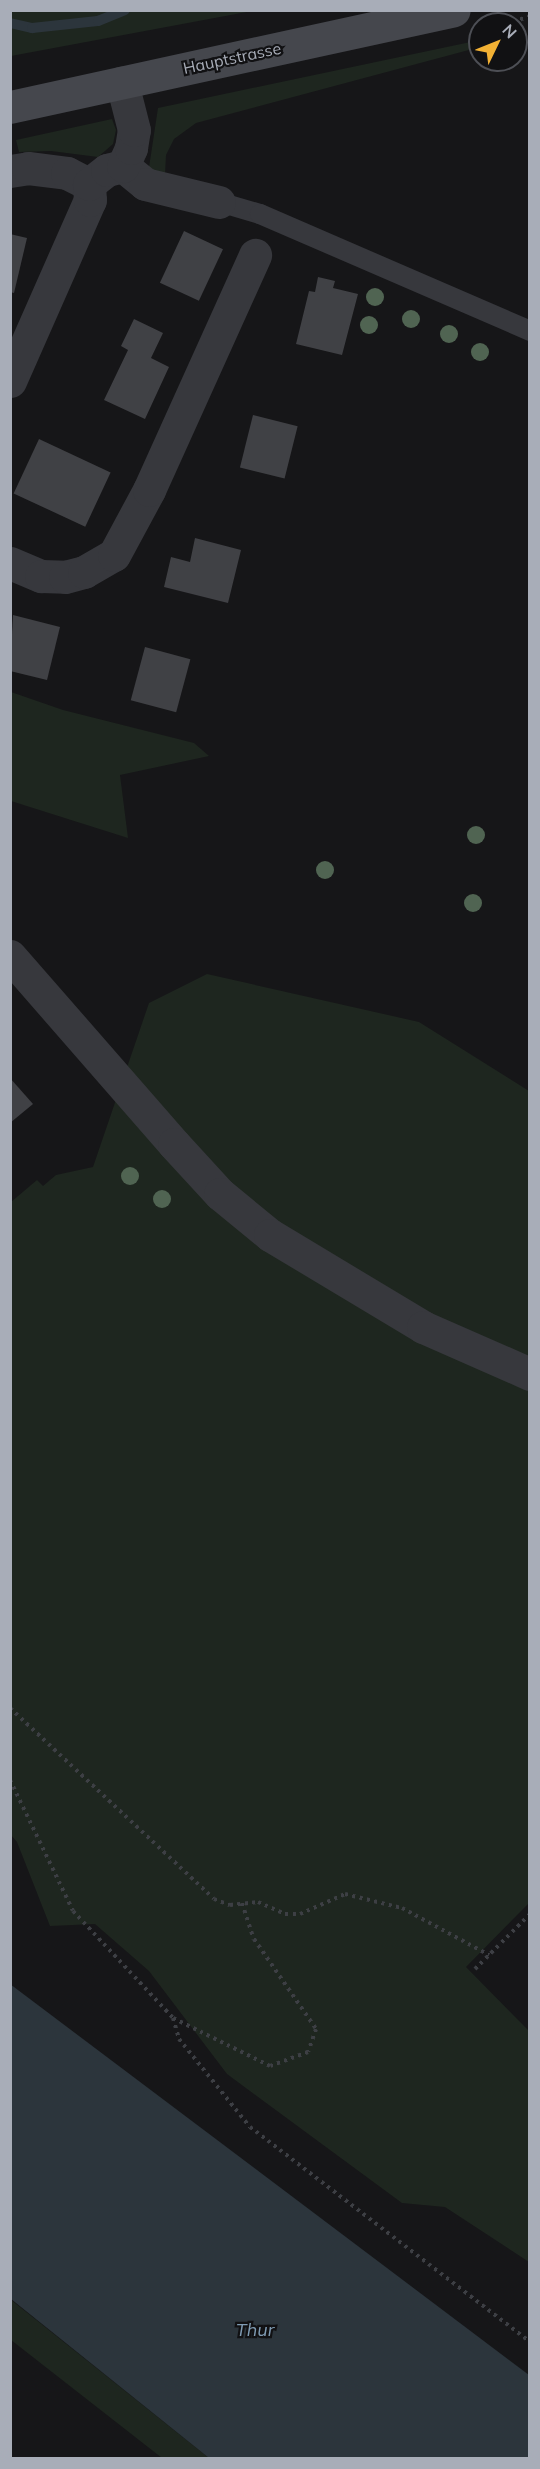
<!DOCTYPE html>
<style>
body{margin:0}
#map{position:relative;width:540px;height:2469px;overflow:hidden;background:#161618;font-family:Mulish,sans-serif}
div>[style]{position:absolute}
.green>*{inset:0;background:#1e261f}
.water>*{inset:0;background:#2c353c}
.stream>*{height:10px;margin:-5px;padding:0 5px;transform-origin:5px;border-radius:5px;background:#2c353c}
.building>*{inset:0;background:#404145;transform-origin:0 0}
.path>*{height:4px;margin-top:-2px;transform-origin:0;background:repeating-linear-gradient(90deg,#3d3f44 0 3px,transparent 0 7.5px)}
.lane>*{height:20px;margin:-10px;padding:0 10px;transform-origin:10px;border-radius:10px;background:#37383d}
.street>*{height:33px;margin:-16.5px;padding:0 16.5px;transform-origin:16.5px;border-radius:16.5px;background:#37383d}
.secondary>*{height:33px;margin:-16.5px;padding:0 16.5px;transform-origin:16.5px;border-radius:16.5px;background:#45474d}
.trees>*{width:18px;height:18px;margin:-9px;border-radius:50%;background:#506452}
span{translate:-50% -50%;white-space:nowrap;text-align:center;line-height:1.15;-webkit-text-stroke:4.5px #111113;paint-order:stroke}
.street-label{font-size:16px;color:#a8adb8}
.water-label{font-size:18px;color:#7f9bb3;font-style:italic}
.frame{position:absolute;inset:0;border:12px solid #a8adb8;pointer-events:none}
.north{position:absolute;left:468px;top:12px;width:60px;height:60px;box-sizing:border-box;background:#111113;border:2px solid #4d4f55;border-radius:50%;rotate:47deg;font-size:16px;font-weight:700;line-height:24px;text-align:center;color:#a8adb8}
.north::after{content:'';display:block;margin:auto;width:21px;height:27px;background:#f2b134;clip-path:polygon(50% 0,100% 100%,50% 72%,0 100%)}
</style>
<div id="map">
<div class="green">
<i style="clip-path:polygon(11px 10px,252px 10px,252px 11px,11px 56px)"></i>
<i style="clip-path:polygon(480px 40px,480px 47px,196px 123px,174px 139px,166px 155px,165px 175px,148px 174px,158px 108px)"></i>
<i style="clip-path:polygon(112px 119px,116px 130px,113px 144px,98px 157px,51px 151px,19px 152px,16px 140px)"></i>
<i style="clip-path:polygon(11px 692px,63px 710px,194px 743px,209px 756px,120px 775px,128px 838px,11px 801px)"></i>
<i style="clip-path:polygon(207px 974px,419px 1022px,529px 1091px,529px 1903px,466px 1967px,529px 2031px,529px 2262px,445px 2207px,402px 2203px,227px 2074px,149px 1971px,95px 1924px,50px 1926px,17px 1842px,11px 1835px,11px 1202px,37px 1180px,43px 1186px,56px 1175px,93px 1167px,149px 1003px)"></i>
<i style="clip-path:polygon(10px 2299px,209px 2458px,162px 2458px,11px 2340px)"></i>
</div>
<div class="water">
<i style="clip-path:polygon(10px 1984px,529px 2375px,529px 2458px,209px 2458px,11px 2299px)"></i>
</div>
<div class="stream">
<i style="left:10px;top:23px;width:23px;rotate:13deg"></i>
<i style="left:32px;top:28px;width:66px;rotate:-6.1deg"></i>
<i style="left:98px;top:21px;width:29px;rotate:-22deg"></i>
</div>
<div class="building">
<i style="left:184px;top:231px;width:43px;height:57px;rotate:25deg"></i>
<i style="clip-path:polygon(10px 234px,27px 238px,14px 293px,10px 292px)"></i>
<i style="clip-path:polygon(318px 277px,335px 281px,333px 288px,358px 294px,342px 355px,296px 344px,309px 291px,315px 292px)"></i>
<i style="clip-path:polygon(134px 319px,163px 333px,151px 358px,169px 367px,145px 419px,104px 400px,128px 350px,121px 346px)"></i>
<i style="left:253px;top:415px;width:46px;height:54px;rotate:14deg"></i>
<i style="left:39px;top:439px;width:79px;height:60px;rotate:25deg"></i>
<i style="clip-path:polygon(195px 538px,241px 550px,228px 603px,164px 587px,171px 557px,190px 562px)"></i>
<i style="clip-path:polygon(13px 615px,60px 627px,47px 680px,10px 671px)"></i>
<i style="left:145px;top:647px;width:47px;height:55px;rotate:15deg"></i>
<i style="clip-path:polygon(10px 1078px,33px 1104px,10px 1123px)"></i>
</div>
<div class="path">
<i style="left:506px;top:24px;width:25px;rotate:-18deg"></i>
<i style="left:10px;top:1708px;width:279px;rotate:43.1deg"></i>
<i style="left:214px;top:1899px;width:17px;rotate:21deg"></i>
<i style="left:230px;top:1905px;width:28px;rotate:-6deg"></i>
<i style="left:258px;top:1902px;width:30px;rotate:24deg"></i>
<i style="left:285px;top:1914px;width:15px"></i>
<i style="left:300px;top:1914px;width:49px;rotate:-24deg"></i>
<i style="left:345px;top:1894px;width:59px;rotate:13.8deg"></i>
<i style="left:402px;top:1908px;width:99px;rotate:28.4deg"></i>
<i style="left:10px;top:1780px;width:145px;rotate:64.3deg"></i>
<i style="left:73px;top:1911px;width:146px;rotate:46.9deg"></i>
<i style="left:242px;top:1903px;width:38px;rotate:72deg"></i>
<i style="left:254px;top:1939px;width:109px;rotate:55.4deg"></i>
<i style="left:316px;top:2029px;width:24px;rotate:109deg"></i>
<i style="left:308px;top:2052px;width:40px;rotate:159.8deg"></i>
<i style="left:270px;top:2066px;width:108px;rotate:-153.7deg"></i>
<i style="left:173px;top:2018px;width:22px;rotate:74deg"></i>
<i style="left:179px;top:2039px;width:113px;rotate:51.1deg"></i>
<i style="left:250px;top:2127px;width:353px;rotate:37.5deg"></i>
<i style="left:475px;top:1969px;width:78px;rotate:-45deg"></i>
</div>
<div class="lane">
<i style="left:219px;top:202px;width:43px;rotate:16.3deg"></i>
<i style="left:260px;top:214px;width:294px;rotate:23.4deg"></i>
</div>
<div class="street">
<i style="left:123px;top:166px;width:28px;rotate:39deg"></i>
<i style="left:145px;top:184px;width:76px;rotate:13.7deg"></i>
<i style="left:10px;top:171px;width:18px;rotate:-9deg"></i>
<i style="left:28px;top:168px;width:39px;rotate:7deg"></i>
<i style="left:67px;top:173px;width:25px;rotate:27deg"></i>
<i style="left:10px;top:381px;width:198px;rotate:-66.2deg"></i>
<i style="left:90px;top:200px;width:16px;rotate:-94deg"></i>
<i style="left:89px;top:184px;width:23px;rotate:-38deg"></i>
<i style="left:107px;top:170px;width:16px;rotate:-14deg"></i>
<i style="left:123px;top:166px;width:20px;rotate:-66deg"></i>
<i style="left:131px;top:148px;width:18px;rotate:-81deg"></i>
<i style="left:134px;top:130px;width:49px;rotate:-104.3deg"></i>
<i style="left:10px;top:563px;width:34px;rotate:23deg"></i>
<i style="left:41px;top:576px;width:24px;rotate:2deg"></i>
<i style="left:65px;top:577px;width:20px;rotate:-15deg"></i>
<i style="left:84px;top:572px;width:34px;rotate:-30deg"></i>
<i style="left:114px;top:555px;width:74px;rotate:-61.7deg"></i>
<i style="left:149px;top:490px;width:258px;rotate:-65.7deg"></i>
<i style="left:10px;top:956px;width:249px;rotate:48.9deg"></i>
<i style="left:174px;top:1144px;width:68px;rotate:47.4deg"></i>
<i style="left:220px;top:1194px;width:65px;rotate:39.4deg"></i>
<i style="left:270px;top:1235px;width:179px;rotate:31deg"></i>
<i style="left:423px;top:1327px;width:117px;rotate:23.7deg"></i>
</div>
<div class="secondary">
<i style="left:10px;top:107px;width:454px;rotate:-12.3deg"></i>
</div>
<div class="trees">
<i style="left:375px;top:297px"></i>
<i style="left:411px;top:319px"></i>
<i style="left:369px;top:325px"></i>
<i style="left:449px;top:334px"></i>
<i style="left:480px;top:352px"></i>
<i style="left:476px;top:835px"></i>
<i style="left:325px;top:870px"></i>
<i style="left:473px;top:903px"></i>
<i style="left:130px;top:1176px"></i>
<i style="left:162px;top:1199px"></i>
</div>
<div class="street-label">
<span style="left:232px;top:58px;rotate:-12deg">Hauptstrasse</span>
</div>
<div class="water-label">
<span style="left:255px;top:2330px">Thur</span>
</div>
<div class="frame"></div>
<div class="north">N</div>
</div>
